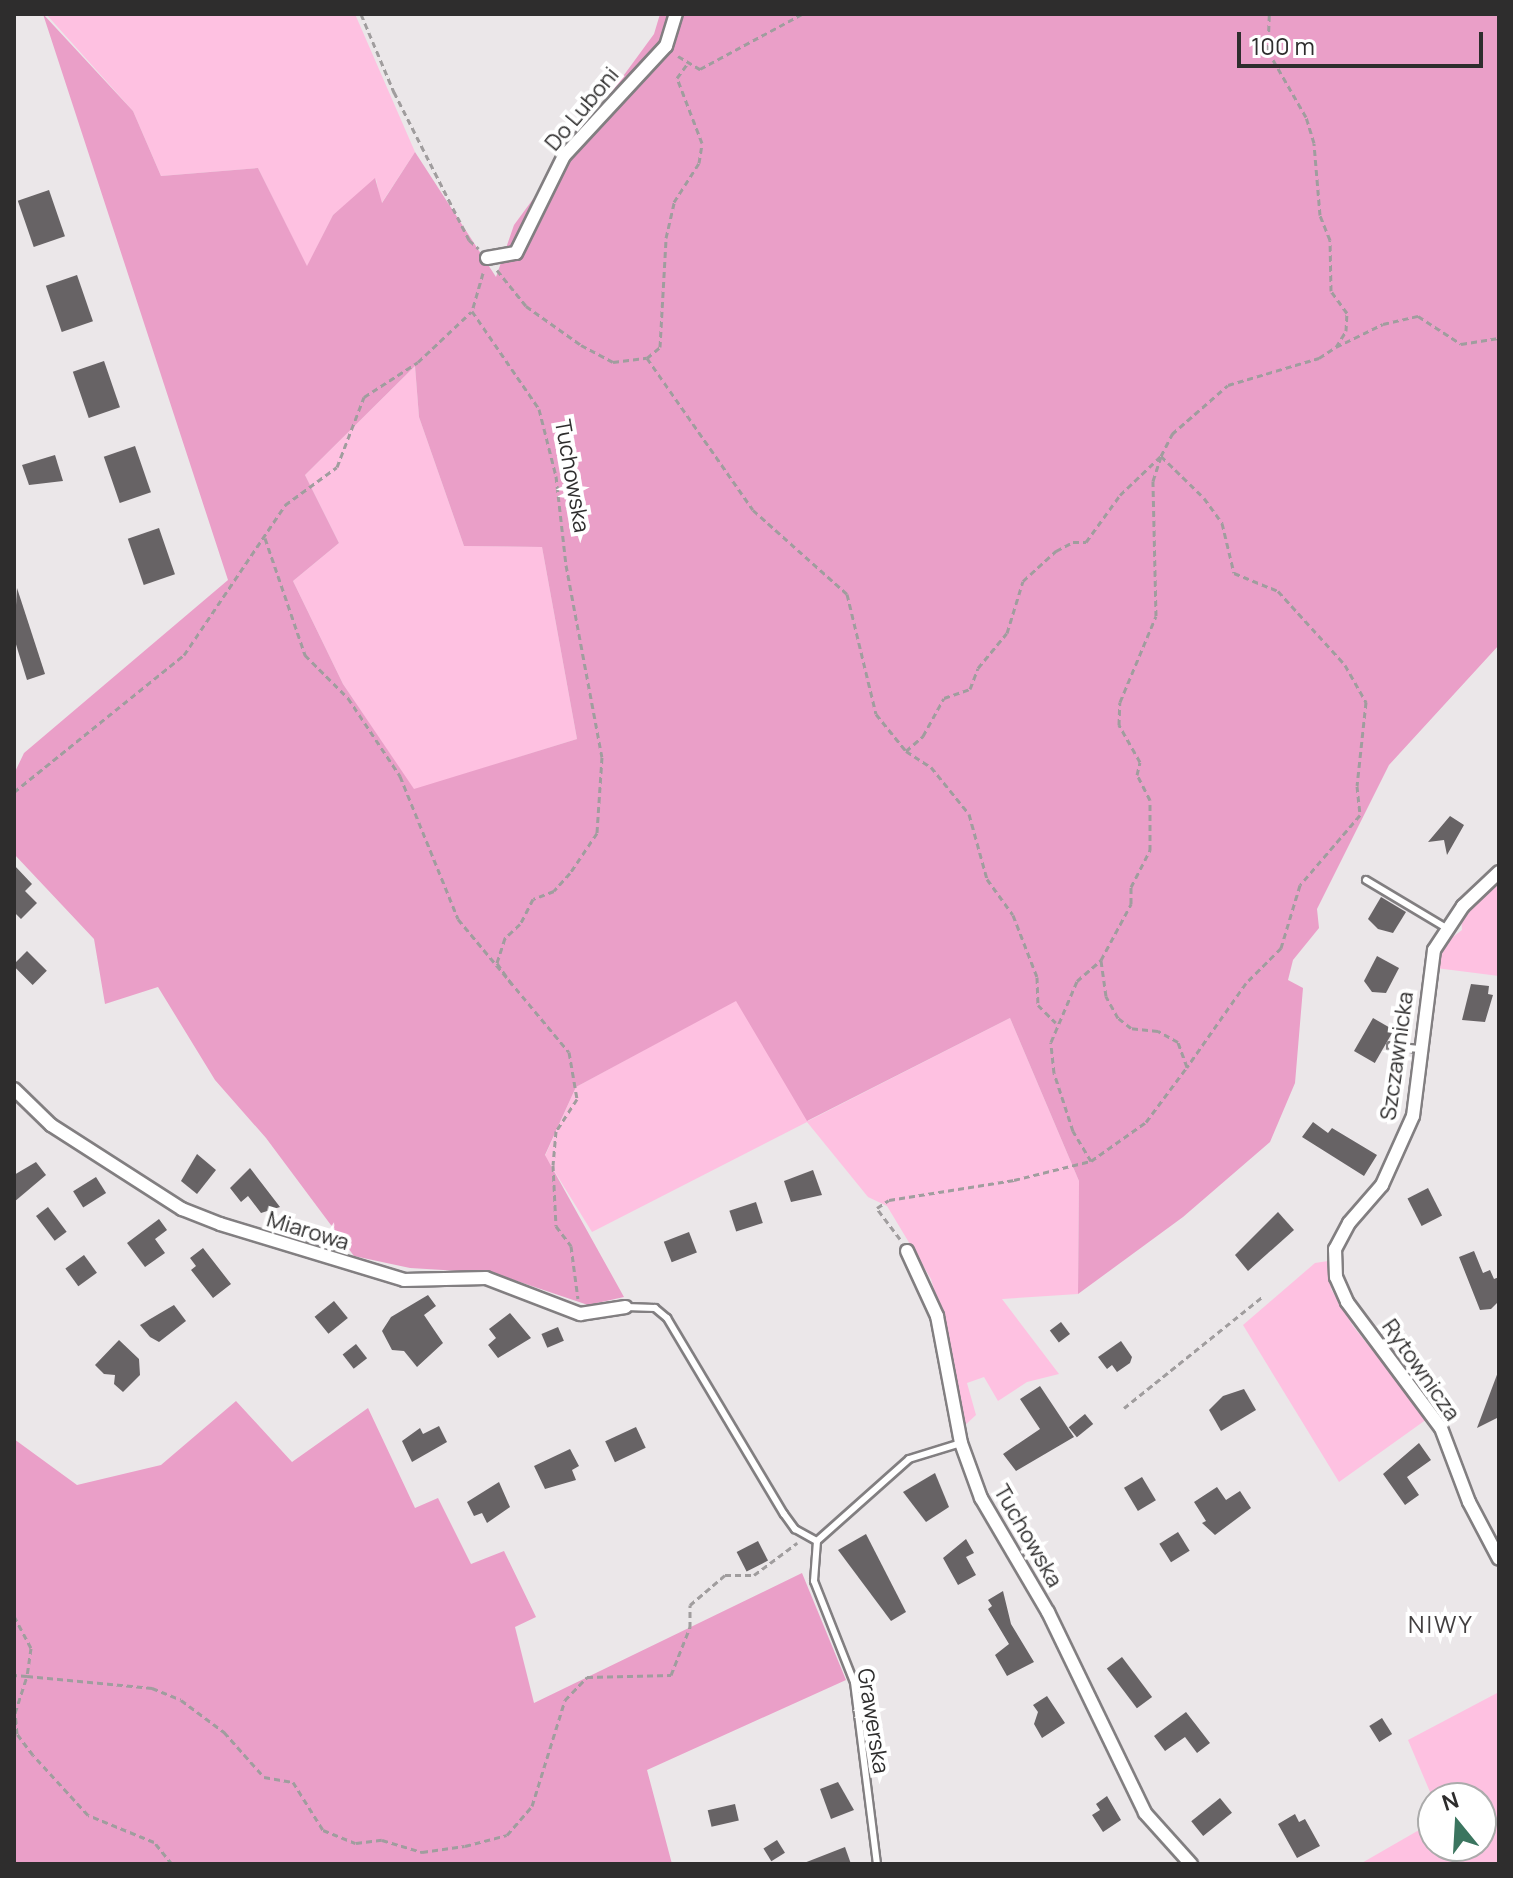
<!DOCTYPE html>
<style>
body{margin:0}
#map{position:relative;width:1513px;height:1878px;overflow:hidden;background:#ebe7e9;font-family:Manrope,sans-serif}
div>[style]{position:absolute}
.green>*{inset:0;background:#fec1e1}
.forest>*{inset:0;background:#ea9fc8}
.building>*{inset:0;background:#676365;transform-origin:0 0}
.path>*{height:3px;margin-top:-1.5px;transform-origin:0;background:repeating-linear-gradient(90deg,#a09d9e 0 6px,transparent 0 10px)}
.roads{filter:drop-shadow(2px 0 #827f81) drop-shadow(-2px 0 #827f81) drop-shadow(0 2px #827f81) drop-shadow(0 -2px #827f81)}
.service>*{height:6px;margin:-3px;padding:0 3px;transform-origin:3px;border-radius:3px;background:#fff}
.minor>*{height:12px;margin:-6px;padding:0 6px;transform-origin:6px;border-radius:6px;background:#fff}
span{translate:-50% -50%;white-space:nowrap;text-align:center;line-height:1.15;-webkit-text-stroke:8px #fff;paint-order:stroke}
.street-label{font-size:22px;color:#2e2d2d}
.neighbourhood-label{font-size:24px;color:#423f40;letter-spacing:2px}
.frame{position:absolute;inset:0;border:16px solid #2e2d2d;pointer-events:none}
.north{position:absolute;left:1417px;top:1782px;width:80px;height:80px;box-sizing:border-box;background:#fff;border:2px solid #ababab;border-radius:50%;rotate:342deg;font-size:22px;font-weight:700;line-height:32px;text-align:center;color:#2e2d2d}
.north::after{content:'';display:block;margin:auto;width:28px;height:36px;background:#3b755f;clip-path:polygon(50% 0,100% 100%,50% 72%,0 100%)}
.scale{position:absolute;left:1237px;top:32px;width:246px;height:36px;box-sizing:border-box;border:4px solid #2e2d2d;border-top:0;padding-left:10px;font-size:24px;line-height:28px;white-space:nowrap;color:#2e2d2d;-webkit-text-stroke:6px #fff;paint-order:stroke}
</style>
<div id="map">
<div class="green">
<i style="clip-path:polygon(46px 14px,355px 14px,415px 152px,381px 204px,376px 179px,333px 215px,307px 267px,258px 168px,161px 176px,133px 111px)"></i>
<i style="clip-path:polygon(415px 366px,419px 417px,464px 546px,542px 547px,577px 739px,414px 790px,343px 684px,293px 581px,339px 543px,305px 475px)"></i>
<i style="clip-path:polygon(1499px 882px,1499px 976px,1436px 968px,1446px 942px,1462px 930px,1461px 915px)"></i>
<i style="clip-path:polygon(736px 1000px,808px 1121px,1010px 1018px,1079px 1181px,1078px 1294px,1002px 1299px,1059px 1374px,1027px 1382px,998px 1401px,984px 1377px,967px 1383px,976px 1415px,963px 1427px,946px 1330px,931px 1279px,887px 1206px,868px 1197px,807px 1122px,592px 1232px,545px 1156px,576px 1087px)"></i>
<i style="clip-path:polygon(1328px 1261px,1331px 1289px,1353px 1326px,1427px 1419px,1339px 1482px,1243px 1325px,1315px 1263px)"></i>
<i style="clip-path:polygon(1499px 1692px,1499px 1864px,1360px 1864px,1433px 1822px,1433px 1846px,1481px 1846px,1481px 1798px,1433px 1799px,1408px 1740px)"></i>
</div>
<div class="forest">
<i style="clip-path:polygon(evenodd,43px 14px,133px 111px,161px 176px,258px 168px,307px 266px,333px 215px,375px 178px,382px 203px,415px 152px,496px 277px,514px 225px,654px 34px,660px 14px,1499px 14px,1499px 645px,1389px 765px,1317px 909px,1319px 928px,1293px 960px,1288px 980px,1303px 988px,1295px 1083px,1270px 1142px,1183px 1217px,1078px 1294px,1079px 1181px,1010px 1018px,807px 1121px,736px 1001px,576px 1087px,545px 1155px,624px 1297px,588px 1305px,493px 1273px,410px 1268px,354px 1256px,266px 1138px,215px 1080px,158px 987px,105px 1004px,94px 939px,14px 854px,14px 774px,24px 753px,228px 580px,43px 14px,415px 366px,419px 417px,464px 546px,542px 547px,577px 739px,414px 789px,343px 684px,293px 581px,339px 543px,305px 475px,415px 366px)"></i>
<i style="clip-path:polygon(236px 1401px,292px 1462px,368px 1408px,415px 1508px,438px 1498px,471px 1564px,504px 1551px,536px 1617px,515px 1627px,534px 1703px,802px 1573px,846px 1680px,647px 1770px,672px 1864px,14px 1864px,14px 1439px,77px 1485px,161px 1465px)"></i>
</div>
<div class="building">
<i style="left:49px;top:190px;width:49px;height:33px;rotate:71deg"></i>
<i style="left:77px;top:275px;width:49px;height:33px;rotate:71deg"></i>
<i style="left:104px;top:361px;width:49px;height:33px;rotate:71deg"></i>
<i style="left:135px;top:446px;width:49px;height:33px;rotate:71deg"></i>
<i style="clip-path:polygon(55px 455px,63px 481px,29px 485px,22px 465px)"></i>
<i style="left:159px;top:528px;width:49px;height:33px;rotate:71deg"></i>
<i style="clip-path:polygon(17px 588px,45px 674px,27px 680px,14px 638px)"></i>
<i style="clip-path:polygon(1450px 816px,1464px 825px,1447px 855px,1444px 840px,1428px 842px)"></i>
<i style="clip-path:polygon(14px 865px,32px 884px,25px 891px,37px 903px,21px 919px,14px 912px)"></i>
<i style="clip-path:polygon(1381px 897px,1406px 912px,1393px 933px,1378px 929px,1368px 919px)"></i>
<i style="left:27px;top:951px;width:28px;height:20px;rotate:45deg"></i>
<i style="clip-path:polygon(1377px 956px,1399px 968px,1386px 993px,1372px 992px,1364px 981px)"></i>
<i style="clip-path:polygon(1471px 984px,1489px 986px,1488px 994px,1493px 995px,1485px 1022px,1462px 1020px)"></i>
<i style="left:1373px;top:1018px;width:24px;height:38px;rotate:30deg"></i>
<i style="clip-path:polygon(1313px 1122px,1328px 1133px,1332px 1128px,1377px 1155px,1364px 1176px,1302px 1137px)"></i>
<i style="clip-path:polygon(197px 1154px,216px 1170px,197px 1194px,181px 1181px)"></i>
<i style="clip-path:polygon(36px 1162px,46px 1175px,14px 1202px,14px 1175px)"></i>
<i style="clip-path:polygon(250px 1168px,280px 1207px,261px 1213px,248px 1196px,241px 1202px,230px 1188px)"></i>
<i style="clip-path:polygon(813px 1170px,822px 1195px,791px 1202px,784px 1181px)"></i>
<i style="left:96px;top:1177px;width:19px;height:27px;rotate:58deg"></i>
<i style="left:1428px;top:1188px;width:31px;height:23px;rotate:63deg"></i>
<i style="left:756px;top:1202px;width:22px;height:28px;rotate:72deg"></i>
<i style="left:48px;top:1207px;width:31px;height:15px;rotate:53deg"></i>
<i style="clip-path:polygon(1278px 1212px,1294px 1230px,1248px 1271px,1235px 1255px)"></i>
<i style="clip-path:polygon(159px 1219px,167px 1230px,155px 1239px,165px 1253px,145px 1267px,127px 1243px)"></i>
<i style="left:689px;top:1232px;width:22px;height:27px;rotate:69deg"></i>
<i style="clip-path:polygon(203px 1248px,231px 1284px,213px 1298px,191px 1270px,196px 1266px,190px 1258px)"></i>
<i style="clip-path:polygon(1474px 1251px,1483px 1273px,1490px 1270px,1494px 1279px,1499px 1277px,1499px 1301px,1491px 1309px,1480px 1310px,1459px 1257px)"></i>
<i style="left:84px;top:1255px;width:22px;height:23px;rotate:54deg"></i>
<i style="clip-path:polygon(428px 1295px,436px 1306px,424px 1315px,443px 1343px,417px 1367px,404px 1351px,392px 1350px,382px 1331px,391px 1317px)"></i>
<i style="left:334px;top:1301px;width:22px;height:25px;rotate:51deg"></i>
<i style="clip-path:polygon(174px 1305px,186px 1321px,159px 1342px,150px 1337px,140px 1325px)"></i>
<i style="clip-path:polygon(510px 1313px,531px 1338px,498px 1358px,488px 1345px,496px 1338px,489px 1329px)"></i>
<i style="left:1061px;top:1322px;width:15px;height:14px;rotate:53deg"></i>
<i style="left:558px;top:1327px;width:15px;height:18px;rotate:67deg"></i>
<i style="clip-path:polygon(119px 1340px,139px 1359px,140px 1375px,123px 1392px,114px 1384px,115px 1375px,104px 1374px,95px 1365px)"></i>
<i style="clip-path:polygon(1121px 1341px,1132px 1357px,1130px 1363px,1117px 1372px,1112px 1365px,1107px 1369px,1098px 1357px)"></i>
<i style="left:356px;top:1344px;width:18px;height:17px;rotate:52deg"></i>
<i style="clip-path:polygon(1498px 1372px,1499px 1417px,1477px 1428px)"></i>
<i style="clip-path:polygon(1040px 1386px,1074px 1437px,1016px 1471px,1003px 1454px,1040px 1429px,1020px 1399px)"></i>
<i style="clip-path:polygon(1244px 1389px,1256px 1410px,1221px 1431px,1209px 1410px,1223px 1396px)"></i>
<i style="left:1085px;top:1414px;width:13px;height:21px;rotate:51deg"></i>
<i style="clip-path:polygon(439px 1426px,447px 1442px,412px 1462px,402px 1441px,420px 1428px,423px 1434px)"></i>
<i style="left:636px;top:1427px;width:23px;height:34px;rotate:65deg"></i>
<i style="clip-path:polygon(1419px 1443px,1431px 1460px,1407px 1477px,1419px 1495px,1405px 1505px,1383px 1474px)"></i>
<i style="clip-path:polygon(570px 1449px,579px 1466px,572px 1470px,576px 1480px,545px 1489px,534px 1466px)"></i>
<i style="clip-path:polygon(935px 1473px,949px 1507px,926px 1522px,903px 1492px)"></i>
<i style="left:1142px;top:1477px;width:27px;height:21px;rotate:59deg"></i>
<i style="clip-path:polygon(499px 1482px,510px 1507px,487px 1523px,482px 1513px,474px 1516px,467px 1502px)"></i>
<i style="clip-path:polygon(1217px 1487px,1226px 1500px,1240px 1491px,1251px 1508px,1215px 1535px,1202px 1523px,1206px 1521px,1194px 1502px)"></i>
<i style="left:1178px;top:1532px;width:22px;height:22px;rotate:58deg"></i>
<i style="clip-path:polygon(866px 1534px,906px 1612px,891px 1621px,838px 1550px)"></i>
<i style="clip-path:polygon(966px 1539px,974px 1553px,966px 1557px,976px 1575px,958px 1585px,943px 1558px)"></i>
<i style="left:758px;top:1541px;width:22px;height:24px;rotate:63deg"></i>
<i style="clip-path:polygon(1003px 1591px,1011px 1624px,1034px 1662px,1007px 1676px,995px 1655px,1009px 1644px,988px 1609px,992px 1606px,988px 1600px)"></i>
<i style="left:1122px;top:1657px;width:50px;height:19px;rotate:53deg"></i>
<i style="clip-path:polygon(1047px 1696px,1065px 1723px,1042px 1738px,1034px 1724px,1038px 1712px,1033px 1705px)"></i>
<i style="clip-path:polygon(1186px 1712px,1210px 1743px,1197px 1753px,1185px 1737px,1165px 1751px,1154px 1736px)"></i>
<i style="left:1382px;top:1718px;width:19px;height:15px;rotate:58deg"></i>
<i style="clip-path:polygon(838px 1782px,854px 1810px,831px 1819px,820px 1789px)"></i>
<i style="clip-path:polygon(1107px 1796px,1121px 1820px,1103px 1832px,1092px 1815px,1100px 1810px,1096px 1804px)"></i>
<i style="left:1220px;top:1798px;width:19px;height:37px;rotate:51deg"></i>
<i style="left:735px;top:1804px;width:17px;height:28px;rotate:77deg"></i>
<i style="clip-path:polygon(1295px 1814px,1299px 1822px,1305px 1819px,1320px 1846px,1297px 1858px,1278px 1824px)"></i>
<i style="left:777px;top:1840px;width:15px;height:16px;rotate:58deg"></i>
<i style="clip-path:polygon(845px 1847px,851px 1864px,805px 1864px,804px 1863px)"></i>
</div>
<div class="path">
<i style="left:361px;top:14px;width:85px;rotate:67.1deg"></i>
<i style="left:394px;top:92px;width:166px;rotate:63.1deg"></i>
<i style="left:469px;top:240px;width:13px;rotate:42deg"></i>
<i style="left:678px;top:56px;width:26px;rotate:31deg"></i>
<i style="left:700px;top:69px;width:116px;rotate:-28.3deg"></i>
<i style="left:497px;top:270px;width:46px;rotate:51.1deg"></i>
<i style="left:526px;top:306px;width:67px;rotate:35.3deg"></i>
<i style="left:581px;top:345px;width:36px;rotate:28deg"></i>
<i style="left:613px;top:362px;width:34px;rotate:-7deg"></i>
<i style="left:647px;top:358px;width:185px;rotate:55.1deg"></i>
<i style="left:753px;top:510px;width:126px;rotate:41.8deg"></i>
<i style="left:847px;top:594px;width:123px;rotate:76.4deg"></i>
<i style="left:876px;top:714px;width:48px;rotate:51deg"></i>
<i style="left:906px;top:751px;width:30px;rotate:33deg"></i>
<i style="left:931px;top:767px;width:60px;rotate:51deg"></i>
<i style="left:969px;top:814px;width:67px;rotate:74.5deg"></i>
<i style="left:987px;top:879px;width:44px;rotate:54.2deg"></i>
<i style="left:1013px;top:915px;width:66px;rotate:68.8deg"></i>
<i style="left:1037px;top:977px;width:28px;rotate:88deg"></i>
<i style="left:1038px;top:1005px;width:25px;rotate:45deg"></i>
<i style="left:483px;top:273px;width:40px;rotate:106deg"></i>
<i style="left:472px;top:311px;width:119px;rotate:55.6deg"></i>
<i style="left:539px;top:409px;width:69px;rotate:75.8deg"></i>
<i style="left:556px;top:476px;width:90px;rotate:83.6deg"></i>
<i style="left:566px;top:565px;width:195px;rotate:79.4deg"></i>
<i style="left:602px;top:757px;width:76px;rotate:93.8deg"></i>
<i style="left:597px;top:833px;width:48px;rotate:124deg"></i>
<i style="left:570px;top:873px;width:24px;rotate:132deg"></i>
<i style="left:554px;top:891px;width:22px;rotate:159deg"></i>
<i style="left:533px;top:899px;width:28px;rotate:117deg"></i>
<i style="left:520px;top:924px;width:21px;rotate:137deg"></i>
<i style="left:505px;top:938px;width:26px;rotate:108deg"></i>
<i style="left:497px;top:963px;width:29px;rotate:55deg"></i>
<i style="left:1336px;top:347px;width:52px;rotate:-26.1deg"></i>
<i style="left:1383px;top:324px;width:36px;rotate:-13deg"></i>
<i style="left:1418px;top:316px;width:51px;rotate:33.1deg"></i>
<i style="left:1461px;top:344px;width:38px;rotate:-9deg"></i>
<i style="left:647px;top:358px;width:17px;rotate:-40deg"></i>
<i style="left:660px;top:347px;width:109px;rotate:-86.8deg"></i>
<i style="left:666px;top:238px;width:37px;rotate:-77deg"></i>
<i style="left:674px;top:202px;width:46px;rotate:-57.3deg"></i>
<i style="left:699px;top:163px;width:20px;rotate:-81deg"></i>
<i style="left:702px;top:143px;width:70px;rotate:-111deg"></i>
<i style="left:677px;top:78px;width:19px;rotate:-54deg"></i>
<i style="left:265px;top:538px;width:124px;rotate:71.1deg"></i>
<i style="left:305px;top:655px;width:61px;rotate:45deg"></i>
<i style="left:348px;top:698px;width:94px;rotate:56.3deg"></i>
<i style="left:400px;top:776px;width:154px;rotate:67.9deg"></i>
<i style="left:458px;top:919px;width:173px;rotate:50.2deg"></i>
<i style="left:569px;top:1052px;width:48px;rotate:80.3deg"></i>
<i style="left:577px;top:1099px;width:38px;rotate:123deg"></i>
<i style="left:556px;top:1131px;width:34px;rotate:95deg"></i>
<i style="left:553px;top:1165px;width:61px;rotate:87.2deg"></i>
<i style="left:556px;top:1226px;width:25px;rotate:53deg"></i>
<i style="left:571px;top:1246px;width:53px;rotate:82.5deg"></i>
<i style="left:906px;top:751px;width:23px;rotate:-41deg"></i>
<i style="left:923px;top:736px;width:43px;rotate:-61.1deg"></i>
<i style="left:944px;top:698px;width:28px;rotate:-19deg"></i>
<i style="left:970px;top:689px;width:22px;rotate:-69deg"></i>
<i style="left:978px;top:668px;width:45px;rotate:-50.4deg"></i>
<i style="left:1007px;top:633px;width:54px;rotate:-72.9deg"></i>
<i style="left:1023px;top:581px;width:45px;rotate:-42.3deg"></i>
<i style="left:1056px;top:551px;width:19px;rotate:-28deg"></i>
<i style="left:1073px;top:542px;width:13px"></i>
<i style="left:1086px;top:542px;width:58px;rotate:-54.1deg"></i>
<i style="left:1120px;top:495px;width:57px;rotate:-43.6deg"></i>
<i style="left:1161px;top:456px;width:60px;rotate:44.3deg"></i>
<i style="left:1204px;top:498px;width:31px;rotate:54deg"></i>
<i style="left:1222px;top:523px;width:51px;rotate:76.5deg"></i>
<i style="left:1234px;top:573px;width:48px;rotate:22.2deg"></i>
<i style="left:1278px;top:591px;width:100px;rotate:47.8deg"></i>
<i style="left:1345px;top:665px;width:43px;rotate:60.4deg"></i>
<i style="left:1366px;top:702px;width:84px;rotate:96.1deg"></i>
<i style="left:1357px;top:786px;width:29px;rotate:84deg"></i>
<i style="left:1360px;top:815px;width:92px;rotate:130.6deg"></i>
<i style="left:1300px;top:885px;width:66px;rotate:106.8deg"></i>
<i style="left:1281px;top:948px;width:49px;rotate:135deg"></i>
<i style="left:1246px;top:983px;width:103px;rotate:125.1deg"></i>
<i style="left:14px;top:792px;width:218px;rotate:-38.9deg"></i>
<i style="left:184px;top:655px;width:181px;rotate:-56deg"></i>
<i style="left:285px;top:505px;width:64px;rotate:-36.2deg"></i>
<i style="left:337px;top:467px;width:75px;rotate:-68.9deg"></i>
<i style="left:364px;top:397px;width:64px;rotate:-32.9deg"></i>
<i style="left:418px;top:362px;width:73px;rotate:-43.3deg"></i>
<i style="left:1091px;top:1161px;width:67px;rotate:-35.3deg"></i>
<i style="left:1146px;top:1122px;width:69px;rotate:-53.3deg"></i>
<i style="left:1187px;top:1067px;width:27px;rotate:-110deg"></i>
<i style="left:1178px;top:1042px;width:23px;rotate:-151deg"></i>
<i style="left:1158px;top:1031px;width:27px;rotate:-174deg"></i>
<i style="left:1131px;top:1028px;width:16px;rotate:-142deg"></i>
<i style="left:1118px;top:1018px;width:25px;rotate:-119deg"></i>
<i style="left:1106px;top:996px;width:36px;rotate:-98deg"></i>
<i style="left:900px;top:1239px;width:39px;rotate:-127deg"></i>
<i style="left:877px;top:1208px;width:14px;rotate:-34deg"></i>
<i style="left:889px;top:1200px;width:127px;rotate:-9.1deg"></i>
<i style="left:1014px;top:1180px;width:79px;rotate:-13.9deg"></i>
<i style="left:1091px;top:1161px;width:35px;rotate:-121deg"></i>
<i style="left:1073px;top:1131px;width:61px;rotate:-108.1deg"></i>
<i style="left:1054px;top:1073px;width:31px;rotate:-96deg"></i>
<i style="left:1051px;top:1042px;width:66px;rotate:-66.9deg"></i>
<i style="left:1077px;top:981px;width:32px;rotate:-41deg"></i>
<i style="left:1101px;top:960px;width:64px;rotate:-61.8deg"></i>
<i style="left:1131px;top:904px;width:17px;rotate:-90deg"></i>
<i style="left:1131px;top:887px;width:42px;rotate:-62.8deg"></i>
<i style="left:1150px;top:850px;width:50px;rotate:-90deg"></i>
<i style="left:1150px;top:800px;width:28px;rotate:-117deg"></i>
<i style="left:1137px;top:775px;width:13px;rotate:-77deg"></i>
<i style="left:1140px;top:762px;width:43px;rotate:-119.6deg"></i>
<i style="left:1119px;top:725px;width:23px;rotate:-88deg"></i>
<i style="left:1120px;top:702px;width:93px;rotate:-67.3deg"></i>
<i style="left:1156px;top:616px;width:135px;rotate:-91.3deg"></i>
<i style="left:1153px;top:481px;width:26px;rotate:-72deg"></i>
<i style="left:1161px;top:456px;width:25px;rotate:-63deg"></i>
<i style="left:1172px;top:434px;width:74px;rotate:-41.2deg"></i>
<i style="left:1228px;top:385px;width:95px;rotate:-16.5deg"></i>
<i style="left:1319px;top:358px;width:20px;rotate:-33deg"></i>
<i style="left:1336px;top:347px;width:19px;rotate:-58deg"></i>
<i style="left:1346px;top:331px;width:18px;rotate:-87deg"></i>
<i style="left:1347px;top:313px;width:27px;rotate:-126deg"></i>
<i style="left:1331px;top:291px;width:51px;rotate:-91.1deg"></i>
<i style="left:1330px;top:240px;width:27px;rotate:-112deg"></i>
<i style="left:1320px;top:215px;width:72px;rotate:-94.8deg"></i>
<i style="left:1314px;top:143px;width:27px;rotate:-107deg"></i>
<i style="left:1306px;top:117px;width:76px;rotate:-119.9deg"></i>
<i style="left:1268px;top:51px;width:37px;rotate:-88deg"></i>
<i style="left:1124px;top:1408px;width:177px;rotate:-38.8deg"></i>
<i style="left:14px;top:1616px;width:36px;rotate:62deg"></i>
<i style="left:31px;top:1648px;width:28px;rotate:98deg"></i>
<i style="left:27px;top:1676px;width:13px;rotate:-176deg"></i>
<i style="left:172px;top:1864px;width:28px;rotate:-129deg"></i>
<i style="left:154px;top:1842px;width:71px;rotate:-157.8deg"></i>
<i style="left:88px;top:1815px;width:81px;rotate:-132.5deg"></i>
<i style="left:33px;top:1755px;width:26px;rotate:-127deg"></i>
<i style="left:17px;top:1734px;width:21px;rotate:-95deg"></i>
<i style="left:15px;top:1713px;width:39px;rotate:-72deg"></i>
<i style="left:27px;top:1676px;width:126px;rotate:5.5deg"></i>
<i style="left:152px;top:1688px;width:31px;rotate:22deg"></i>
<i style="left:181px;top:1700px;width:54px;rotate:36.7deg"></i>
<i style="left:224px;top:1732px;width:60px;rotate:48.4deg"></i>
<i style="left:264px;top:1777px;width:29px;rotate:10deg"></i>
<i style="left:293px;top:1782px;width:57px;rotate:58deg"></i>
<i style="left:323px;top:1830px;width:35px;rotate:22deg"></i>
<i style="left:356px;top:1843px;width:26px;rotate:-7deg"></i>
<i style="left:382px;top:1840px;width:42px;rotate:16.7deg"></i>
<i style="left:422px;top:1852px;width:43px;rotate:-7.9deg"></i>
<i style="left:465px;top:1846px;width:43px;rotate:-14.7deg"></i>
<i style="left:507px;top:1835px;width:38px;rotate:-49deg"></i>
<i style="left:532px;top:1806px;width:111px;rotate:-72.7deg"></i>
<i style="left:565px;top:1700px;width:32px;rotate:-46deg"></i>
<i style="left:587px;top:1677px;width:84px;rotate:-1.4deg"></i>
<i style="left:671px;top:1675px;width:52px;rotate:-68.4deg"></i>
<i style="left:690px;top:1627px;width:22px;rotate:-90deg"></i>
<i style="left:690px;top:1605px;width:46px;rotate:-40.6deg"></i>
<i style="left:725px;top:1575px;width:29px"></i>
<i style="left:754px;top:1575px;width:54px;rotate:-36.7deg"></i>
</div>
<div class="roads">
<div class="service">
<i style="left:1366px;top:880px;width:96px;rotate:30.9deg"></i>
<i style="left:1391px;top:1046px;width:28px;rotate:6deg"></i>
<i style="left:626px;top:1307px;width:29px;rotate:2deg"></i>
<i style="left:655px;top:1308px;width:16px;rotate:40deg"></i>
<i style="left:667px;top:1318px;width:228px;rotate:59.2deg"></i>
<i style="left:784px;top:1514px;width:19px;rotate:54deg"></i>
<i style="left:795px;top:1529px;width:25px;rotate:29deg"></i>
<i style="left:817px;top:1541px;width:40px;rotate:94.3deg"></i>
<i style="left:814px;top:1581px;width:109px;rotate:68.4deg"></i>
<i style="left:854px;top:1682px;width:183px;rotate:82.8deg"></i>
<i style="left:817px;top:1541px;width:123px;rotate:-41.7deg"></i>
<i style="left:909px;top:1459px;width:54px;rotate:-17.1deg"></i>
</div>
<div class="minor">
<i style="left:487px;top:258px;width:29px;rotate:-10deg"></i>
<i style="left:516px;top:253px;width:108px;rotate:-63.7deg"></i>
<i style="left:564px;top:156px;width:150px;rotate:-47.2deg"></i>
<i style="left:666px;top:46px;width:34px;rotate:-73deg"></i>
<i style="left:1499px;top:872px;width:50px;rotate:136.6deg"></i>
<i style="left:1463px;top:906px;width:53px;rotate:123.4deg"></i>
<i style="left:1434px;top:950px;width:167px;rotate:97.2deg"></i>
<i style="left:1413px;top:1116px;width:76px;rotate:114.2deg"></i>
<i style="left:1382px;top:1185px;width:50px;rotate:131deg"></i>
<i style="left:1349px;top:1223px;width:30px;rotate:118deg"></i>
<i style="left:1335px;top:1249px;width:28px;rotate:88deg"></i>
<i style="left:1336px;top:1277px;width:27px;rotate:66deg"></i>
<i style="left:1347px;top:1302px;width:157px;rotate:53.3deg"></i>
<i style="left:1441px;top:1428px;width:79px;rotate:69.3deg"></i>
<i style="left:1469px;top:1502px;width:64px;rotate:62.2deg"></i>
<i style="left:14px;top:1089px;width:52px;rotate:44.2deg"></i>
<i style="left:51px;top:1125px;width:156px;rotate:32.7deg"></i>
<i style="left:182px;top:1209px;width:41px;rotate:21.5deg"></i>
<i style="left:220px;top:1224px;width:192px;rotate:16.9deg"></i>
<i style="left:404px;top:1280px;width:82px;rotate:-1.4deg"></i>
<i style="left:486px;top:1278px;width:101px;rotate:21deg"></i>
<i style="left:580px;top:1314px;width:46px;rotate:-8.8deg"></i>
<i style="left:907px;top:1251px;width:72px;rotate:65.2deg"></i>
<i style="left:937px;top:1316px;width:129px;rotate:79.3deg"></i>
<i style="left:961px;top:1443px;width:59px;rotate:70deg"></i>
<i style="left:981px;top:1498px;width:132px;rotate:59.6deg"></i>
<i style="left:1048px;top:1612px;width:223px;rotate:64.2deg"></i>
<i style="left:1145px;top:1813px;width:69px;rotate:48deg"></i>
</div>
</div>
<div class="street-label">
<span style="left:582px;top:109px;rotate:-50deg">Do Luboni</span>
<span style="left:572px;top:476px;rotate:80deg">Tuchowska</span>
<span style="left:1397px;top:1056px;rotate:-82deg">Szczawnicka</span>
<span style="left:308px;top:1231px;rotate:17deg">Miarowa</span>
<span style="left:1421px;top:1370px;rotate:55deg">Rytownicza</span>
<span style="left:1028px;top:1536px;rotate:60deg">Tuchowska</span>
<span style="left:873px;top:1721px;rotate:81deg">Grawerska</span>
</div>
<div class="neighbourhood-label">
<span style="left:1441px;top:1624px">NIWY</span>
</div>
<div class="frame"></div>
<div class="north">N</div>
<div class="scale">100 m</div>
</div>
